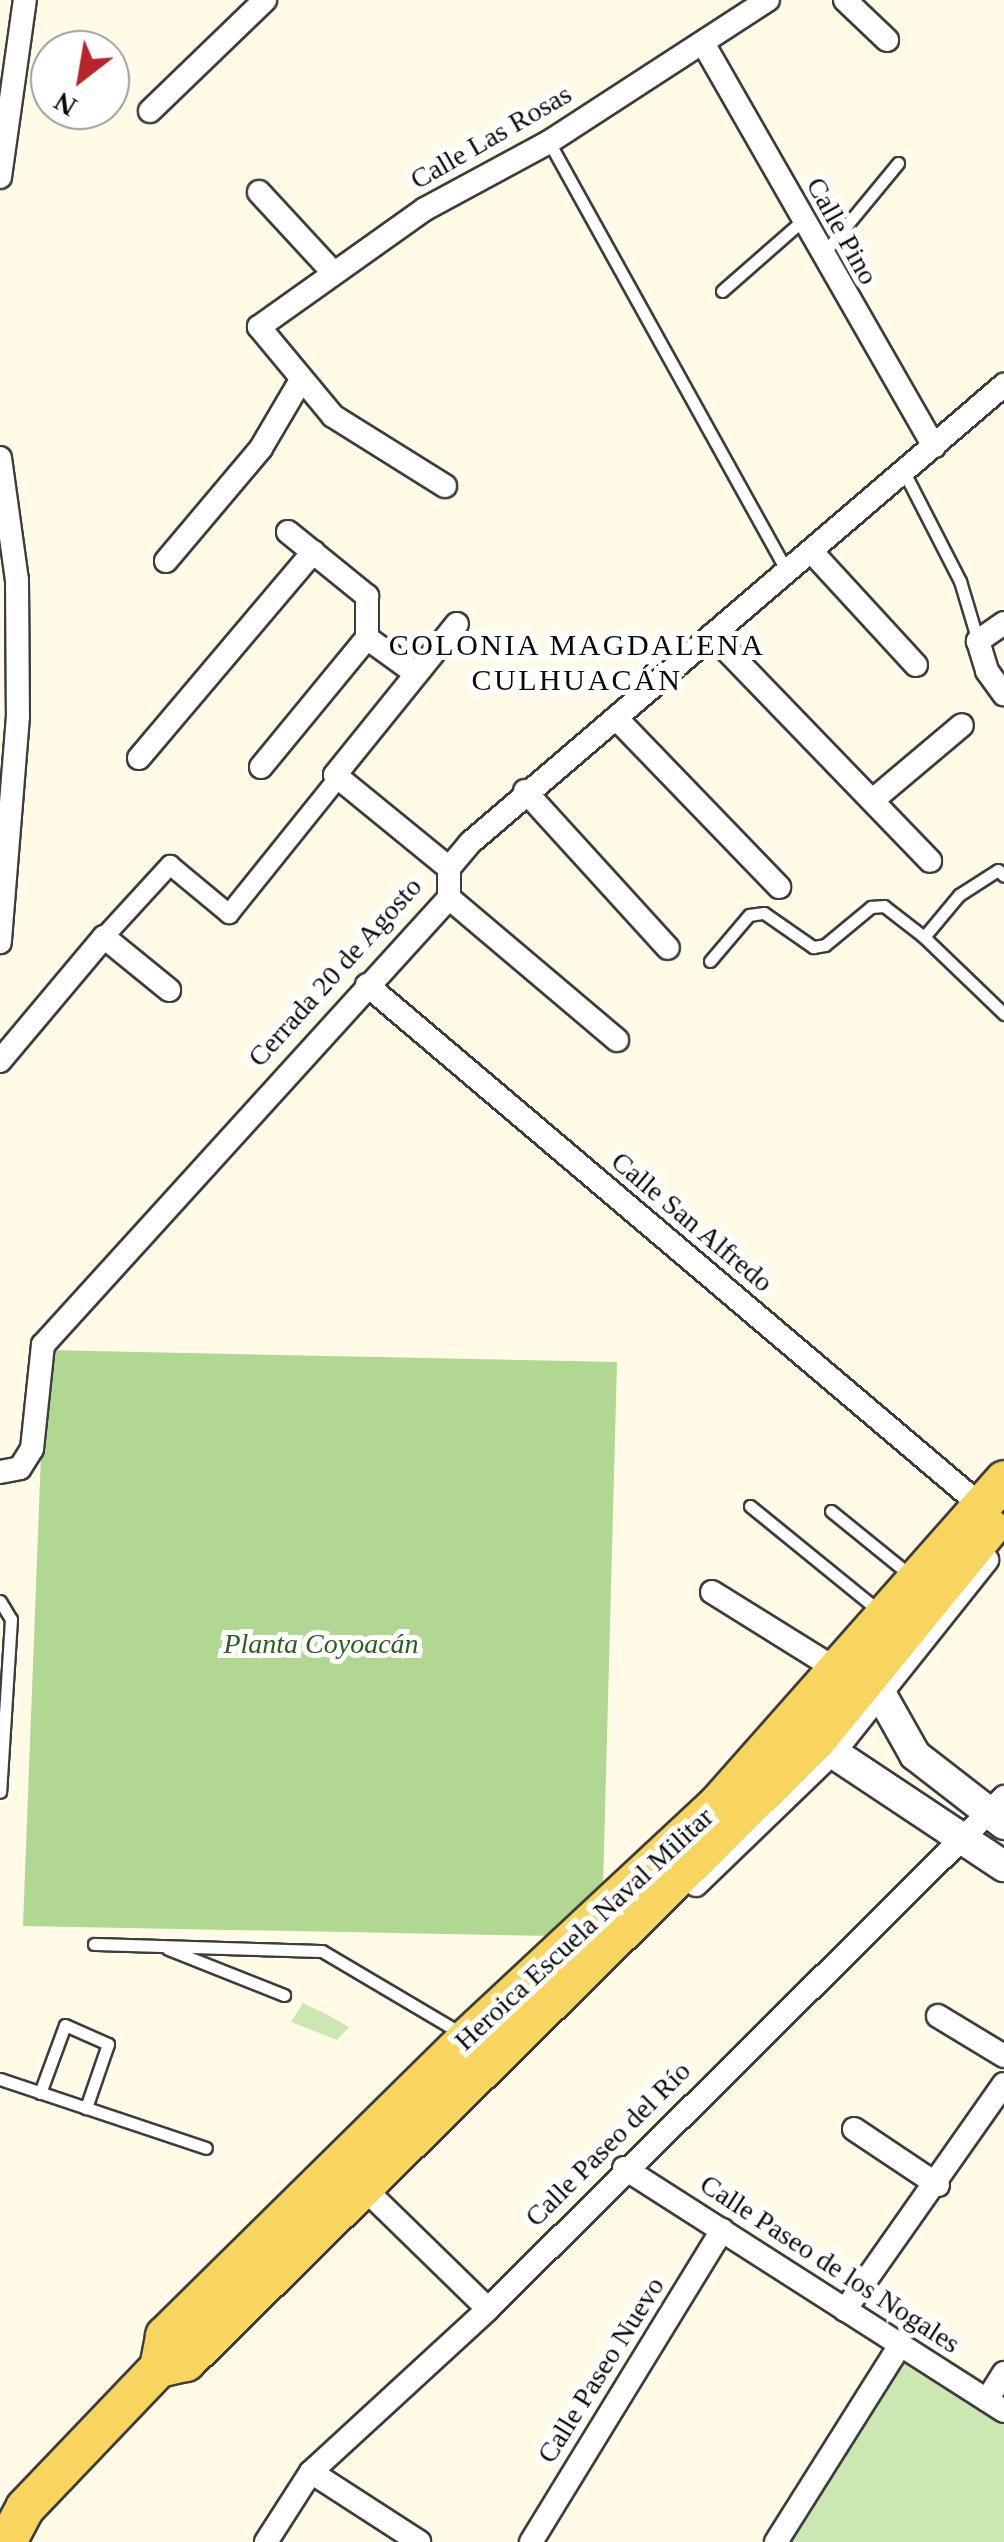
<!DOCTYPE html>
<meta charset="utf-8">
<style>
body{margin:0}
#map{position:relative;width:1004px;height:2542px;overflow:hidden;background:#fffbe7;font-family:"Times New Roman",serif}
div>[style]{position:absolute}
.green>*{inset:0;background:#cde7b2}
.forest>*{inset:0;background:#b0d892}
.roads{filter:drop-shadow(2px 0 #3d3d3d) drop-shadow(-2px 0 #3d3d3d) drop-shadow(0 2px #3d3d3d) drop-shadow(0 -2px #3d3d3d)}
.service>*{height:11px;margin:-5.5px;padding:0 5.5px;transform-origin:5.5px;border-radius:5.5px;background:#fff}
.pedestrian>*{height:18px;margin:-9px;padding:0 9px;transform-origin:9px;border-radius:9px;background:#fff}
.minor>*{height:22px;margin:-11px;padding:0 11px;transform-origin:11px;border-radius:11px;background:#fff}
.tertiary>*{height:30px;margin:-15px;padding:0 15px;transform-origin:15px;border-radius:15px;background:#fff}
.primary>*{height:38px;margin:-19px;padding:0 19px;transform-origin:19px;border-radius:19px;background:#f8d55e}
span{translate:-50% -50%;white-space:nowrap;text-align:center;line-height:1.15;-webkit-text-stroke:10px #fff;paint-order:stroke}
.street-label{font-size:28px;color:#0a0a0a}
.park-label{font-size:28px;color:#295f1c;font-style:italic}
.neighbourhood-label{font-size:30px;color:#0a0a0a;letter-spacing:2.5px}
.north{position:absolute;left:30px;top:30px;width:100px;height:100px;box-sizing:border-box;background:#fff;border:2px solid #9d9d9d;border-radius:50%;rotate:211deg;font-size:28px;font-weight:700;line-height:40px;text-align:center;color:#0a0a0a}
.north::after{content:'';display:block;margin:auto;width:35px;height:45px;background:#b72429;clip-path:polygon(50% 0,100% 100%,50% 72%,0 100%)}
</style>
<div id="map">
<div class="green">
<i style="clip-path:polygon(303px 2003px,326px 2014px,349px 2027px,337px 2040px,291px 2022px)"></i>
<i style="clip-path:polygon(901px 2329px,1004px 2394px,1004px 2542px,765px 2542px)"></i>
</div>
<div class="forest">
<i style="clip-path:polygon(45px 1350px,617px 1362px,603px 1887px,553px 1936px,23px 1926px)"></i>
</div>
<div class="roads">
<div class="service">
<i style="left:549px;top:142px;width:491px;rotate:61deg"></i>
<i style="left:823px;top:254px;width:118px;rotate:-50.5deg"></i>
<i style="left:722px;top:291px;width:106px;rotate:-41.2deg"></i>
<i style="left:904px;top:472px;width:123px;rotate:62.8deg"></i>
<i style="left:960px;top:581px;width:63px;rotate:73.3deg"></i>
<i style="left:924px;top:937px;width:111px;rotate:43.9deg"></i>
<i style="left:710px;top:961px;width:60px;rotate:-49.7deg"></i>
<i style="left:749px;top:915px;width:15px;rotate:-8deg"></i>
<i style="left:764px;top:913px;width:60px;rotate:34.8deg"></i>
<i style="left:813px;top:947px;width:12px;rotate:-9deg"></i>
<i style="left:825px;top:945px;width:60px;rotate:-39.6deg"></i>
<i style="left:871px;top:907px;width:13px;rotate:-4deg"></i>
<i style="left:884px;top:906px;width:51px;rotate:37.8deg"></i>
<i style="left:924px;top:937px;width:55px;rotate:-50.2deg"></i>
<i style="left:959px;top:895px;width:46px;rotate:-32.7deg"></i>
<i style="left:998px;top:870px;width:8px;rotate:45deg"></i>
<i style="left:750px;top:1506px;width:166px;rotate:39.1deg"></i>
<i style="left:831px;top:1511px;width:102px;rotate:39deg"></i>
<i style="left:0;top:1601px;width:21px;rotate:59deg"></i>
<i style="left:11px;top:1619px;width:173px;rotate:93.6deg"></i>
<i style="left:94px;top:1944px;width:228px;rotate:1.8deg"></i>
<i style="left:322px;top:1951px;width:165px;rotate:30.6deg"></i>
<i style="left:168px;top:1949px;width:125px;rotate:21.6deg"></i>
<i style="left:0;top:2079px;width:217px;rotate:18.5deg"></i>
<i style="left:40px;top:2093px;width:72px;rotate:-69.8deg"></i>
<i style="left:65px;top:2025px;width:47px;rotate:23.8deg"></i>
<i style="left:108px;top:2044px;width:68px;rotate:109deg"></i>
</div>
<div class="pedestrian">
<i style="left:104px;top:937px;width:98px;rotate:-47.5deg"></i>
<i style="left:170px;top:865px;width:77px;rotate:39.7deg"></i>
<i style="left:229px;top:914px;width:171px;rotate:-51.2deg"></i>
</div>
<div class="minor">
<i style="left:845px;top:0;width:58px;rotate:43.6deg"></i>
<i style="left:703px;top:43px;width:465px;rotate:60.2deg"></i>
<i style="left:150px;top:111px;width:160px;rotate:-44deg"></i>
<i style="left:0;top:177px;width:179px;rotate:-82deg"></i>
<i style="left:259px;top:192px;width:108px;rotate:47.3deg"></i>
<i style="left:0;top:458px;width:123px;rotate:82.1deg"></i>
<i style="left:17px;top:580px;width:136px;rotate:89.6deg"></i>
<i style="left:18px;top:716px;width:227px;rotate:94.6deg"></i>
<i style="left:445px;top:486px;width:132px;rotate:-148deg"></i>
<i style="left:333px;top:416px;width:116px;rotate:-129.7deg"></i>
<i style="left:259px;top:327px;width:204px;rotate:-35.4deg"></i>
<i style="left:425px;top:209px;width:141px;rotate:-28.4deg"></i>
<i style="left:549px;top:142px;width:261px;rotate:-33deg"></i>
<i style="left:288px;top:532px;width:102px;rotate:39deg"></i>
<i style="left:367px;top:596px;width:42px;rotate:90deg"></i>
<i style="left:367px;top:638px;width:58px;rotate:35.9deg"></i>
<i style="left:811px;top:551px;width:155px;rotate:47.4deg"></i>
<i style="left:166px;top:561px;width:148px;rotate:-49.9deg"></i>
<i style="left:261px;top:448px;width:79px;rotate:-59.5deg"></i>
<i style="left:1004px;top:623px;width:32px;rotate:145deg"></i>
<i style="left:978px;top:641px;width:31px;rotate:73deg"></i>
<i style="left:987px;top:671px;width:29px;rotate:54deg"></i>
<i style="left:712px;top:635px;width:314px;rotate:46deg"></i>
<i style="left:616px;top:718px;width:235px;rotate:46deg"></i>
<i style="left:139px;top:758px;width:270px;rotate:-49.8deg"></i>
<i style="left:261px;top:767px;width:167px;rotate:-50.6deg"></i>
<i style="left:525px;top:791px;width:212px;rotate:47.7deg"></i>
<i style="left:873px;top:800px;width:116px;rotate:-40.1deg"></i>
<i style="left:449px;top:868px;width:147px;rotate:-140.8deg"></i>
<i style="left:335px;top:775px;width:194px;rotate:-51.1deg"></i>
<i style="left:449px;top:898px;width:220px;rotate:40.2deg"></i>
<i style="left:367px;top:985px;width:802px;rotate:40.3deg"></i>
<i style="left:0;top:1061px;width:162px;rotate:-50deg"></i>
<i style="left:104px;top:937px;width:84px;rotate:39.2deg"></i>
<i style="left:0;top:1472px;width:20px;rotate:-11deg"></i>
<i style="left:20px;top:1468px;width:22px;rotate:-58deg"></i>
<i style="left:32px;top:1449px;width:105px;rotate:-84deg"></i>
<i style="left:43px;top:1345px;width:604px;rotate:-47.75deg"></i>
<i style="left:449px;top:898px;width:30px;rotate:-90deg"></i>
<i style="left:449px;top:868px;width:33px;rotate:-50deg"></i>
<i style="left:470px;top:843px;width:704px;rotate:-40.62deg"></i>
<i style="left:712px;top:1592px;width:144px;rotate:31.9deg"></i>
<i style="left:696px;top:1885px;width:194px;rotate:-44deg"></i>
<i style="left:836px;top:1750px;width:243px;rotate:-51.5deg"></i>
<i style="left:938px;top:2016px;width:77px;rotate:31.2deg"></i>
<i style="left:854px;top:2129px;width:101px;rotate:33.7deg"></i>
<i style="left:624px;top:2168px;width:451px;rotate:32.6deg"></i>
<i style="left:366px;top:2190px;width:170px;rotate:44.3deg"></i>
<i style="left:845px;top:2310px;width:276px;rotate:-54.9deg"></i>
<i style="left:987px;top:2400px;width:32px;rotate:-58deg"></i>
<i style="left:311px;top:2472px;width:129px;rotate:32.9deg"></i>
<i style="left:266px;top:2542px;width:83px;rotate:-57.3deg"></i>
<i style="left:311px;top:2472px;width:241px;rotate:-42.6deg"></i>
<i style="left:488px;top:2309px;width:727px;rotate:-44.78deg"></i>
<i style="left:531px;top:2542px;width:366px;rotate:-58.5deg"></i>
<i style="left:776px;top:2542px;width:233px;rotate:-57.8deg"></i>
</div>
<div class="tertiary">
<i style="left:870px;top:1675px;width:92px;rotate:60.6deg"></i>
<i style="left:915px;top:1755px;width:113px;rotate:37.8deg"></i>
<i style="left:799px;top:1730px;width:246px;rotate:33.6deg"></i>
</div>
<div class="primary">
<i style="left:159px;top:2368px;width:28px;rotate:-13deg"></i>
<i style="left:186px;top:2362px;width:885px;rotate:-44.59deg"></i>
<i style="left:816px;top:1741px;width:275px;rotate:-50.8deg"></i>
<i style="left:7px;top:2542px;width:38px;rotate:-62deg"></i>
<i style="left:25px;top:2508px;width:194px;rotate:-46.3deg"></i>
<i style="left:159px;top:2368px;width:33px;rotate:-79deg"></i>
<i style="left:165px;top:2336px;width:424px;rotate:-44.6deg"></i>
<i style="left:467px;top:2038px;width:340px;rotate:-43deg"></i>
<i style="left:716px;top:1806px;width:435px;rotate:-48.5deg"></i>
</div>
</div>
<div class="street-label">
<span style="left:491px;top:137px;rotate:-30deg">Calle Las Rosas</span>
<span style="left:842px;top:231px;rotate:61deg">Calle Pino</span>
<span style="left:335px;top:972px;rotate:-48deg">Cerrada 20 de Agosto</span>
<span style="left:692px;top:1222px;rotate:40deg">Calle San Alfredo</span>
<span style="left:584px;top:1929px;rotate:-43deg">Heroica Escuela Naval Militar</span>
<span style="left:608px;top:2144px;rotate:-45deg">Calle Paseo del Río</span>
<span style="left:830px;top:2264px;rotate:33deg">Calle Paseo de los Nogales</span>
<span style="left:601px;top:2370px;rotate:-58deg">Calle Paseo Nuevo</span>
</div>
<div class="park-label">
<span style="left:321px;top:1644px">Planta Coyoacán</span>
</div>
<div class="neighbourhood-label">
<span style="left:577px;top:662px">COLONIA MAGDALENA<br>CULHUACÁN</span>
</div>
<div class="north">N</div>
</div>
